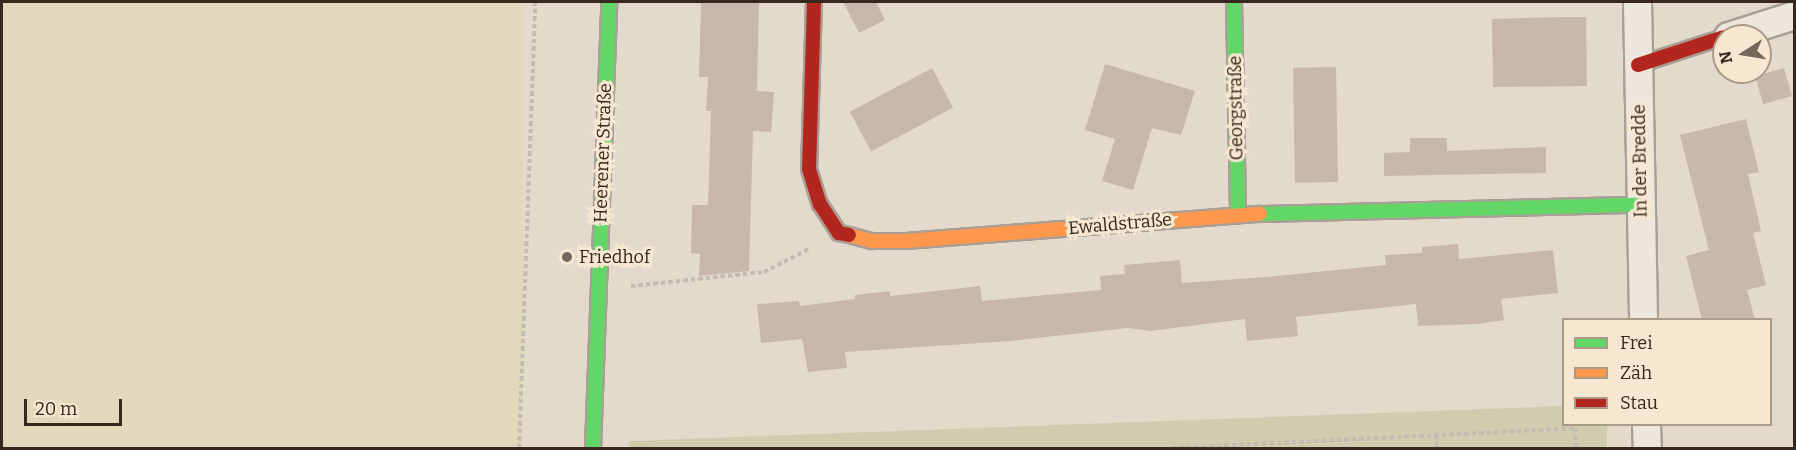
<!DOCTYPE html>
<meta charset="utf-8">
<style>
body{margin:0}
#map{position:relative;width:1796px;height:450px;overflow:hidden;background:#e4dacc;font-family:Bitter,serif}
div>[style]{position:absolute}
.farmland>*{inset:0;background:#e4d8bc;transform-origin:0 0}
.cemetery>*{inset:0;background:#d0ccad}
.building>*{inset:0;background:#c8b8ac;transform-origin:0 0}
.path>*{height:4px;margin-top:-2px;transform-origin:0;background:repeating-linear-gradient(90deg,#c4bcb4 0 4.5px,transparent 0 7.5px)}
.roads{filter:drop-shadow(2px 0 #a99f95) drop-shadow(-2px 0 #a99f95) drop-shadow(0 2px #a99f95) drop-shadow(0 -2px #a99f95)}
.street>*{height:27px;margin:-13.5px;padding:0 13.5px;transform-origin:13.5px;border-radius:13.5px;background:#ece6dd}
.fast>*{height:14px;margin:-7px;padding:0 7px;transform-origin:7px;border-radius:7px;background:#63d668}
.slow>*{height:14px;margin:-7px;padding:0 7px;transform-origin:7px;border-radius:7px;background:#ff974d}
.jam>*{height:14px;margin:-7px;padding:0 7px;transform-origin:7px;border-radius:7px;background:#b3261e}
.dots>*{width:16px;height:16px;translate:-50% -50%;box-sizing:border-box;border:3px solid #f6e7d0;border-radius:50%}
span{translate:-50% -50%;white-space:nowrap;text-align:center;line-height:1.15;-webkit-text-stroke:6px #f6e7d0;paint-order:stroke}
.street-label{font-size:18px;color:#37271d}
.poi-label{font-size:18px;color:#37271d}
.left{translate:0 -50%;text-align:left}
.frame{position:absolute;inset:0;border:3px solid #37271d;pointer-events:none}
.legend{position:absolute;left:1562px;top:318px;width:210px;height:108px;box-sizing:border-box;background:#f6e7d0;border:2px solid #aa9a88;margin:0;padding:8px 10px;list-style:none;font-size:18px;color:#37271d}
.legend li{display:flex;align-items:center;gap:12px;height:30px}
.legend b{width:30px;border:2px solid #aa9a88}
.north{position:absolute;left:1712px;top:24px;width:60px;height:60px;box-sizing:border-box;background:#f6e7d0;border:2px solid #aa9a88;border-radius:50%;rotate:258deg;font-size:16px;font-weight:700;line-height:24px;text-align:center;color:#37271d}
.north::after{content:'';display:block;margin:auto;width:21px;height:27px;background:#74665a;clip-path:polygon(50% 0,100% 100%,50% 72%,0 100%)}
.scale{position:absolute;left:24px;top:399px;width:98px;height:27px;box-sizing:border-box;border:3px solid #37271d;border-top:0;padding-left:8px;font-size:18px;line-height:21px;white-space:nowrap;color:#37271d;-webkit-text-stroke:4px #f6e7d0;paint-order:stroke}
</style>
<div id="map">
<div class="farmland">
<i style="left:2px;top:2px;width:521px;height:446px"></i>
</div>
<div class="cemetery">
<i style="clip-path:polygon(1563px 406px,1564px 424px,1607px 425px,1607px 448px,629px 448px,629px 441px)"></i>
</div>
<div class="building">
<i style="clip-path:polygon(701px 2px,759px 2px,757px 91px,774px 92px,771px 132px,753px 131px,749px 271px,699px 276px,700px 254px,691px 253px,692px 205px,708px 205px,711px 111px,706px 111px,708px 77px,699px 77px)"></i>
<i style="clip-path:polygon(843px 2px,876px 2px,885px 20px,859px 33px)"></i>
<i style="clip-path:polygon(1561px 17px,1586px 17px,1587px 86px,1493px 87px,1492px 19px)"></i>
<i style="clip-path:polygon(1105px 64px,1195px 91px,1181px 135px,1152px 128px,1133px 190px,1102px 181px,1115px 139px,1085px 130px)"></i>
<i style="left:1336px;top:67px;width:115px;height:43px;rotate:89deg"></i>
<i style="left:932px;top:68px;width:45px;height:93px;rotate:62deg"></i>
<i style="left:1784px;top:68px;width:29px;height:30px;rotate:74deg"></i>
<i style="clip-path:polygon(1746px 119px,1759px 172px,1748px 174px,1761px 231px,1753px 233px,1766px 285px,1747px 290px,1755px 320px,1702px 320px,1686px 256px,1709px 250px,1680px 135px)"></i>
<i style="clip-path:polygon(1410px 138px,1447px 138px,1447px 151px,1546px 147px,1546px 173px,1384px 176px,1384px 153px,1410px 152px)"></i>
<i style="clip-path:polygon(1458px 244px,1459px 259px,1553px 250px,1558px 293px,1501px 299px,1504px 320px,1478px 324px,1418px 326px,1416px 304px,1296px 317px,1298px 336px,1247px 341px,1245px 319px,1150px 331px,1128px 328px,1010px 341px,845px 352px,847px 368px,808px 372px,802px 339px,761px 343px,757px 304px,799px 301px,800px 306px,855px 299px,855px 295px,890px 291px,890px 296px,980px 286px,982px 301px,1101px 290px,1100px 276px,1125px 274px,1124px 265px,1180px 260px,1182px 283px,1267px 277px,1386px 265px,1385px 255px,1422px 253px,1422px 247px)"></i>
</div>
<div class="path">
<i style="left:631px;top:286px;width:134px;rotate:-6deg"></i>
<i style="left:764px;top:272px;width:51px;rotate:-27.1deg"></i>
<i style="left:1436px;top:435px;width:13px;rotate:86deg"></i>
<i style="left:519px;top:448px;width:446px;rotate:-87.9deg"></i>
<i style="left:1172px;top:448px;width:403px;rotate:-2.8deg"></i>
<i style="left:1575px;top:428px;width:20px;rotate:87deg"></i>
</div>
<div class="roads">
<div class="street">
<i style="left:1637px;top:2px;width:318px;rotate:88.9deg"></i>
<i style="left:1728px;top:36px;width:69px;rotate:-17.7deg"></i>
<i style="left:1646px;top:424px;width:24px;rotate:88deg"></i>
</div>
<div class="fast">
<i style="left:1234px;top:2px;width:213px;rotate:88.9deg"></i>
<i style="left:1260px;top:214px;width:381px;rotate:-1.4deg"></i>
<i style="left:593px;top:448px;width:446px;rotate:-87.9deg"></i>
</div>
<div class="slow">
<i style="left:849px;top:235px;width:24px;rotate:15deg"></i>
<i style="left:872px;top:241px;width:34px"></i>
<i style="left:906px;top:241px;width:355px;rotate:-4.4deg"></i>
</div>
<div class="jam">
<i style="left:814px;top:2px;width:167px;rotate:91.7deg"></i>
<i style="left:809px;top:169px;width:37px;rotate:73deg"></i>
<i style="left:820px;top:204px;width:35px;rotate:57deg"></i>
<i style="left:839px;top:233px;width:10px;rotate:11deg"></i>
<i style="left:1638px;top:65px;width:90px;rotate:-18deg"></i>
</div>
</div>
<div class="dots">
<i style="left:567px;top:257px;background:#74665a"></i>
</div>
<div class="street-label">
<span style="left:1236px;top:108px;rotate:-91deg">Georgstraße</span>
<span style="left:603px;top:153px;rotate:-88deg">Heerener Straße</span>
<span style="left:1640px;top:161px;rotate:-91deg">In der Bredde</span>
<span style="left:1120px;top:224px;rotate:-5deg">Ewaldstraße</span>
</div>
<div class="poi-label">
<span class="left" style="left:579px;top:257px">Friedhof</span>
</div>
<div class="frame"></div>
<ul class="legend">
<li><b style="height:8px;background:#63d668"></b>Frei</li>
<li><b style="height:8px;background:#ff974d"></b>Zäh</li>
<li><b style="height:8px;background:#b3261e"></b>Stau</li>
</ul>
<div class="north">N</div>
<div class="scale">20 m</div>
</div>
